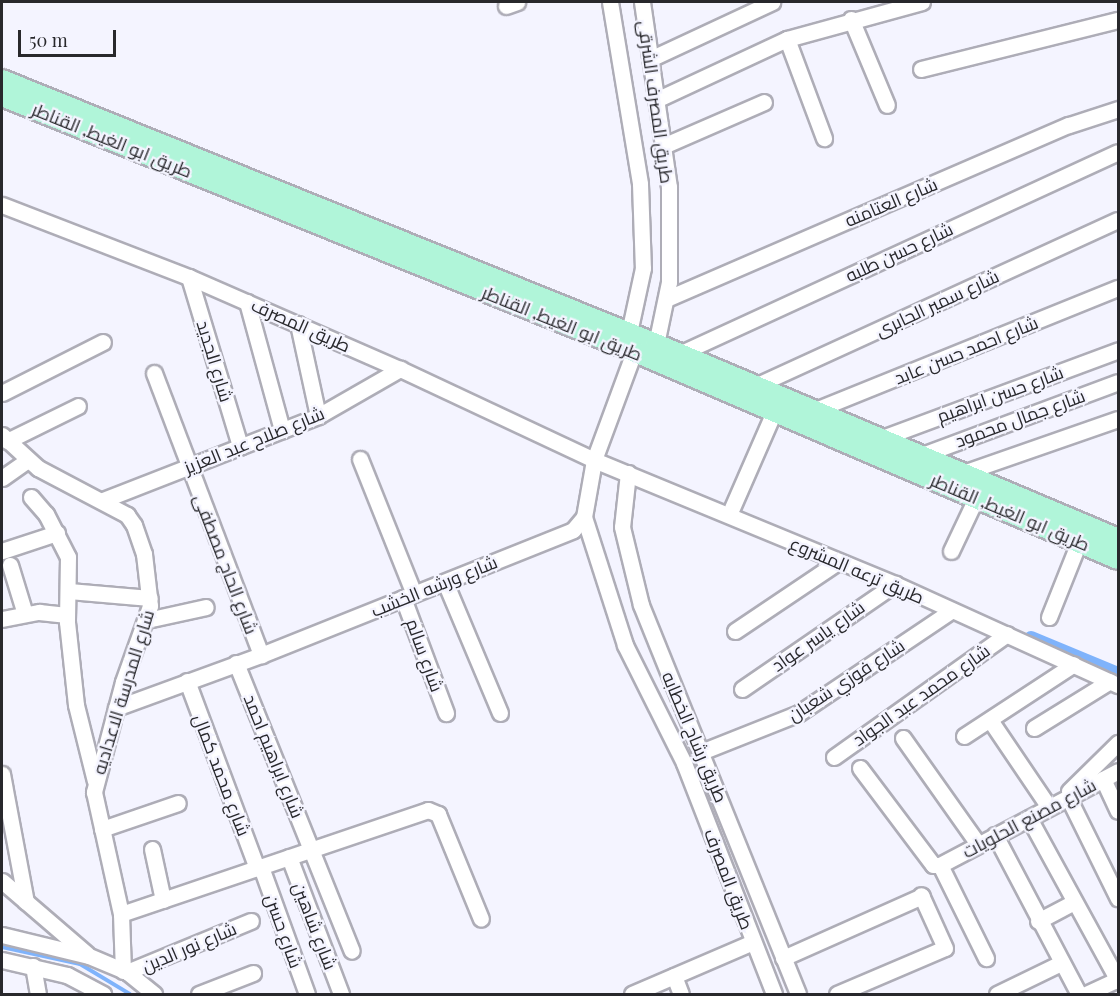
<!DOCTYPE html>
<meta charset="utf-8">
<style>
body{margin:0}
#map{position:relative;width:1120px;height:996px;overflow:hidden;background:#f4f4ff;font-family:"Playfair Display",Cairo,serif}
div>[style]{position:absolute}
.stream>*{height:4px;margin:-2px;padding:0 2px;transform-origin:2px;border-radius:2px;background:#7fb3fb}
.canal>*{height:14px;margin:-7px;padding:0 7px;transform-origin:7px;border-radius:7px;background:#7fb3fb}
.roads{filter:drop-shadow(2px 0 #aeadb7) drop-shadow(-2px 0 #aeadb7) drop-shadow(0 2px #aeadb7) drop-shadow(0 -2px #aeadb7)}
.minor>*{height:15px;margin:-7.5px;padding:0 7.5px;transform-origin:7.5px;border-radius:7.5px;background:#fff}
.major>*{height:20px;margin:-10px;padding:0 10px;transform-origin:10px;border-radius:10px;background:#b0f5d9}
span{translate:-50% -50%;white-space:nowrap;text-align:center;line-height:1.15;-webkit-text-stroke:4.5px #f4f4ff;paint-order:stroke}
.street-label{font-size:18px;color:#28282c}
.frame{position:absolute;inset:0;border:3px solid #28282c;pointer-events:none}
.scale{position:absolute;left:18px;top:30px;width:98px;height:27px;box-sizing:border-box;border:3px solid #28282c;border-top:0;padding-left:8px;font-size:18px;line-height:21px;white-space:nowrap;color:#28282c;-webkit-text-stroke:4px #f4f4ff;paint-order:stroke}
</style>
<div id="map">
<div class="stream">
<i style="left:2px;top:947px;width:80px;rotate:12.3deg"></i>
<i style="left:80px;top:964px;width:58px;rotate:31deg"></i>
</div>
<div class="canal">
<i style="left:1031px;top:638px;width:94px;rotate:22.5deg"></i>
</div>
<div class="roads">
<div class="minor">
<i style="left:610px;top:2px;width:184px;rotate:80.6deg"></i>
<i style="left:640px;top:184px;width:84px;rotate:88deg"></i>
<i style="left:643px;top:268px;width:66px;rotate:102.2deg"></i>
<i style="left:642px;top:2px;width:187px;rotate:81.7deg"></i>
<i style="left:669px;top:187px;width:95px;rotate:90deg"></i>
<i style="left:669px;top:282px;width:63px;rotate:101.8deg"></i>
<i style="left:506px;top:6px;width:12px;rotate:-20deg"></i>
<i style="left:851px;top:19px;width:93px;rotate:67.3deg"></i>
<i style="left:787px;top:39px;width:106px;rotate:69.5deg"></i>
<i style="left:650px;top:59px;width:135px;rotate:-25deg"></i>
<i style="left:921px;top:69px;width:203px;rotate:-14deg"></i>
<i style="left:656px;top:100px;width:145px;rotate:-25deg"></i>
<i style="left:787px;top:39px;width:140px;rotate:-15.3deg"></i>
<i style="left:663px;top:146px;width:110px;rotate:-23.5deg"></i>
<i style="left:2px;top:205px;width:200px;rotate:21.1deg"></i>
<i style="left:189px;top:277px;width:230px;rotate:23.6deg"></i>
<i style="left:400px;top:369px;width:214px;rotate:25.1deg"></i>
<i style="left:594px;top:460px;width:326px;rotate:22.4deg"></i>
<i style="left:895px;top:584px;width:245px;rotate:24.4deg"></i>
<i style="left:189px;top:277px;width:177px;rotate:73.2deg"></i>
<i style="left:666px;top:299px;width:439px;rotate:-23.4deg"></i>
<i style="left:1069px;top:125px;width:52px;rotate:-18.1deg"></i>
<i style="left:247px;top:302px;width:133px;rotate:74.7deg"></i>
<i style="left:298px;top:324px;width:94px;rotate:77.7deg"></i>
<i style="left:679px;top:354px;width:483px;rotate:-24.7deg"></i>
<i style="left:154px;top:373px;width:302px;rotate:69.2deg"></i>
<i style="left:755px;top:386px;width:399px;rotate:-24.6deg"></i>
<i style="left:2px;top:393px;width:113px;rotate:-26.8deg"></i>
<i style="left:813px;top:411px;width:329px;rotate:-22deg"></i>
<i style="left:2px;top:435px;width:49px;rotate:42.5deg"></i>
<i style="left:38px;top:468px;width:101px;rotate:27.8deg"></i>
<i style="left:127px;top:515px;width:12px;rotate:55deg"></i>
<i style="left:134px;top:525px;width:31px;rotate:71deg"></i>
<i style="left:144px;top:554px;width:52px;rotate:83.4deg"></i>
<i style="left:150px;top:606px;width:81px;rotate:109.6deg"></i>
<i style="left:123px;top:682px;width:114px;rotate:104.8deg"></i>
<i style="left:94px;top:792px;width:125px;rotate:77.5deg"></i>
<i style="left:121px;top:914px;width:57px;rotate:88deg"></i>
<i style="left:882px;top:438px;width:252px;rotate:-20.4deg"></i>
<i style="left:7px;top:441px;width:79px;rotate:-26.2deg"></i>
<i style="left:922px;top:455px;width:209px;rotate:-20.4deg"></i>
<i style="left:360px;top:459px;width:145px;rotate:68.2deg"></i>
<i style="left:628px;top:473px;width:54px;rotate:96.3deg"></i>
<i style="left:622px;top:527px;width:80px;rotate:76.3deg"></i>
<i style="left:641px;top:605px;width:419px;rotate:68deg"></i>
<i style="left:957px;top:475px;width:170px;rotate:-19.2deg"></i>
<i style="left:2px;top:478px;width:32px;rotate:-35deg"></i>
<i style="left:31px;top:497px;width:23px;rotate:49deg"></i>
<i style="left:46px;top:514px;width:48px;rotate:62.9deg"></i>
<i style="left:68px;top:557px;width:65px;rotate:90.9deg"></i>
<i style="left:67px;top:622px;width:83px;rotate:83.8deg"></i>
<i style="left:76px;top:705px;width:78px;rotate:76deg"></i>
<i style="left:103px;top:500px;width:231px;rotate:-21.3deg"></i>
<i style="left:318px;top:416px;width:95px;rotate:-29.8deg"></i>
<i style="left:732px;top:508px;width:105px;rotate:-66.4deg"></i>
<i style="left:584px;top:517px;width:134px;rotate:72.2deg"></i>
<i style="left:625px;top:645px;width:132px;rotate:63.4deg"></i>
<i style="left:684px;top:763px;width:248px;rotate:68.7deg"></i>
<i style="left:2px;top:551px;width:58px;rotate:-18.1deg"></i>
<i style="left:951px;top:551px;width:59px;rotate:-64.7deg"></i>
<i style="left:10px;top:565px;width:51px;rotate:73deg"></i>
<i style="left:445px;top:582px;width:142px;rotate:67.2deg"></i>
<i style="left:69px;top:591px;width:81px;rotate:4.9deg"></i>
<i style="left:403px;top:598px;width:123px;rotate:69.5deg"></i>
<i style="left:1049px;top:617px;width:81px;rotate:-68.2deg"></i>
<i style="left:2px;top:619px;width:38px;rotate:-11deg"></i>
<i style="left:39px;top:612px;width:28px;rotate:6deg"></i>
<i style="left:147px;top:620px;width:60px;rotate:-12.4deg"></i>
<i style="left:735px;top:631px;width:125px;rotate:-33.9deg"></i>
<i style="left:236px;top:663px;width:310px;rotate:68.1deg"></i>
<i style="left:187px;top:681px;width:200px;rotate:69.5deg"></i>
<i style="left:742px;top:689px;width:186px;rotate:-34.5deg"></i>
<i style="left:116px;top:708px;width:154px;rotate:-20.1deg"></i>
<i style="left:261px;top:655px;width:336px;rotate:-21.8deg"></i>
<i style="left:573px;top:530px;width:17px;rotate:-50deg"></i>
<i style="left:584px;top:517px;width:58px;rotate:-80deg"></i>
<i style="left:594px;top:460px;width:115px;rotate:-69.7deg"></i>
<i style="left:990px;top:720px;width:105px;rotate:55.9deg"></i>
<i style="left:1034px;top:728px;width:89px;rotate:-31.7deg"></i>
<i style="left:964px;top:736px;width:131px;rotate:-33.2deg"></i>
<i style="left:903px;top:738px;width:130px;rotate:54.7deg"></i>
<i style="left:701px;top:752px;width:105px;rotate:-21.7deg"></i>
<i style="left:799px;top:713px;width:184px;rotate:-33.9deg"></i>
<i style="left:834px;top:757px;width:212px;rotate:-35.4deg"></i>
<i style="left:860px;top:768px;width:121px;rotate:53deg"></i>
<i style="left:933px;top:865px;width:7px"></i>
<i style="left:2px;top:774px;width:130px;rotate:79.4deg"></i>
<i style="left:1103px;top:779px;width:35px;rotate:65deg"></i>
<i style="left:1069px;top:791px;width:69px;rotate:-44.4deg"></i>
<i style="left:1068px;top:797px;width:113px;rotate:63.7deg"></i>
<i style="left:1029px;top:818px;width:179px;rotate:61.3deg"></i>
<i style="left:1115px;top:975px;width:6px;rotate:99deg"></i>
<i style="left:1114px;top:981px;width:31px;rotate:155deg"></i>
<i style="left:102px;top:829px;width:80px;rotate:-18.9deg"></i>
<i style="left:995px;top:835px;width:180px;rotate:62.2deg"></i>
<i style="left:152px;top:849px;width:52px;rotate:77.8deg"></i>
<i style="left:289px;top:857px;width:147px;rotate:69.2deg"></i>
<i style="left:940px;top:865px;width:201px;rotate:-27.8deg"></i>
<i style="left:940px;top:865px;width:104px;rotate:63.7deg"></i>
<i style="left:261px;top:867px;width:135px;rotate:70.1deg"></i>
<i style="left:2px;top:881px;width:112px;rotate:40.7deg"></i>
<i style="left:121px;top:914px;width:324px;rotate:-18.7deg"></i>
<i style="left:428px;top:810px;width:11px;rotate:22deg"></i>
<i style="left:438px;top:814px;width:113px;rotate:67.7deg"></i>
<i style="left:1038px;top:921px;width:41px;rotate:-27.8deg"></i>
<i style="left:2px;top:935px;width:89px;rotate:13.6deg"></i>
<i style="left:89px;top:956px;width:41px;rotate:22.8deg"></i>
<i style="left:127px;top:972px;width:35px;rotate:39deg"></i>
<i style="left:783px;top:958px;width:152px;rotate:-24deg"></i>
<i style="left:2px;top:960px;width:67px;rotate:13deg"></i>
<i style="left:67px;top:975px;width:41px;rotate:27.8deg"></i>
<i style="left:33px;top:966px;width:28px;rotate:80deg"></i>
<i style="left:127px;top:972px;width:134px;rotate:-22.4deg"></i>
<i style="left:674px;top:976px;width:19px;rotate:69deg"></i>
<i style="left:199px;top:994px;width:58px;rotate:-21.3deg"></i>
<i style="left:632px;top:994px;width:132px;rotate:-23.3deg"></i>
<i style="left:837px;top:994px;width:117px;rotate:-23.1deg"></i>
<i style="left:945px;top:948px;width:58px;rotate:-114.4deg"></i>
<i style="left:997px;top:994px;width:71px;rotate:-25.8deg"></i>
</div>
<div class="major">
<i style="left:2px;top:80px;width:705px;rotate:21.98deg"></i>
<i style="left:656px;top:344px;width:501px;rotate:22.88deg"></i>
<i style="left:2px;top:96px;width:686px;rotate:22deg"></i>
<i style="left:638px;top:353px;width:522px;rotate:23.23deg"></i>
</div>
</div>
<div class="street-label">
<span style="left:656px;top:102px;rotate:82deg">طريق المصرف الشرقى</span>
<span style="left:112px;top:140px;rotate:22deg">طريق ابو الغيط, القناطر</span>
<span style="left:891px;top:202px;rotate:-23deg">شارع العتامنه</span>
<span style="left:899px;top:252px;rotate:-25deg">شارع حسن طلبه</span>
<span style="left:937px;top:303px;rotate:-25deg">شارع سمير الجابرى</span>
<span style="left:562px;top:323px;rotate:22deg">طريق ابو الغيط, القناطر</span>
<span style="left:301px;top:325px;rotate:24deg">طريق المصرف</span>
<span style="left:966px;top:350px;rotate:-22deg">شارع احمد حسن عابد</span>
<span style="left:215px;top:361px;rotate:73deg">شارع الجديد</span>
<span style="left:1000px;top:394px;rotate:-20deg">شارع حسن ابراهيم</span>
<span style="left:1020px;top:418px;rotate:-20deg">شارع جمال محمود</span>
<span style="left:254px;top:440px;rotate:-22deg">شارع صلاح عبد العزيز</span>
<span style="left:1010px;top:512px;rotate:23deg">طريق ابو الغيط, القناطر</span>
<span style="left:226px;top:564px;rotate:69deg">شارع الحاج مصطفى</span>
<span style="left:857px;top:570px;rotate:23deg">طريق ترعه المشروع</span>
<span style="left:434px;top:586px;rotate:-22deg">شارع ورشه الخشب</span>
<span style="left:818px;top:636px;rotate:-35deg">شارع ياسر عواد</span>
<span style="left:425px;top:655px;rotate:70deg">شارع سالم</span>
<span style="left:846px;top:680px;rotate:-33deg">شارع فوزي شعبان</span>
<span style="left:123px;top:692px;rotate:-73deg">شارع المدرسة الاعداديه</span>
<span style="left:921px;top:695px;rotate:-35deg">شارع محمد عبد الجواد</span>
<span style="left:695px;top:737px;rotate:67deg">طريق رشاح الخطابه</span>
<span style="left:274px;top:756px;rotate:68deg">شارع ابراهيم احمد</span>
<span style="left:222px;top:775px;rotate:69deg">شارع محمد كمال</span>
<span style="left:1029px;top:818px;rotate:-28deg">شارع مصنع الحلويات</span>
<span style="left:729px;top:879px;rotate:69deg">طريق المصرف</span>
<span style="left:315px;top:926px;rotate:69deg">شارع شاهين</span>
<span style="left:284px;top:931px;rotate:70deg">شارع حسن</span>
<span style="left:189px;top:947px;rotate:-23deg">شارع نور الدين</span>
</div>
<div class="frame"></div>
<div class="scale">50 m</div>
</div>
